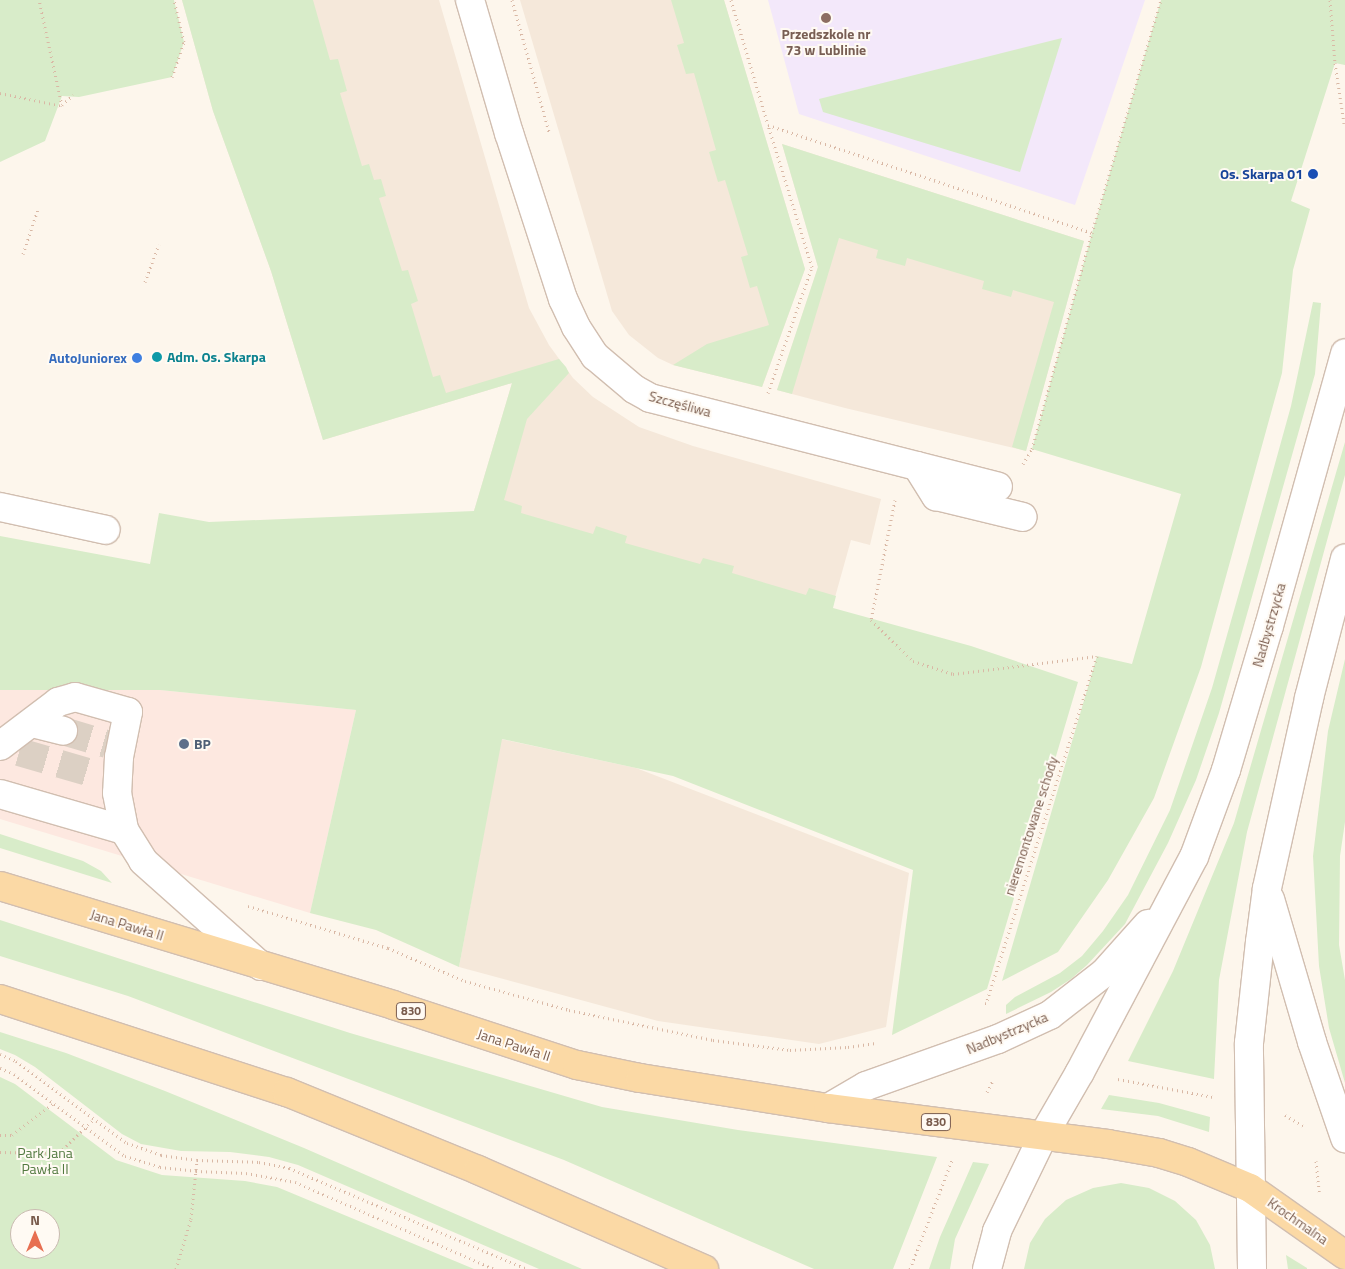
<!DOCTYPE html>
<meta charset="utf-8">
<style>
body{margin:0}
#map{position:relative;width:1345px;height:1269px;overflow:hidden;background:#fdf6ec;font-family:"Titillium Web",sans-serif}
div>[style]{position:absolute}
.residential>*{inset:0;background:#f5e8da}
.commercial>*{inset:0;background:#fde8e0}
.education>*{inset:0;background:#f3e8fa}
.green>*{inset:0;background:#d8ecc9}
.minor-tunnel>*{height:28px;margin-top:-14px;transform-origin:0;background:repeating-linear-gradient(90deg,#dcd0c4 0 28px,transparent 0 42px)}
.path>*{height:3px;margin-top:-1.5px;transform-origin:0;background:repeating-linear-gradient(90deg,#d9b8a5 0 1px,transparent 0 5px)}
.roads{filter:drop-shadow(1px 0 #d1beb0) drop-shadow(-1px 0 #d1beb0) drop-shadow(0 1px #d1beb0) drop-shadow(0 -1px #d1beb0)}
.minor>*{height:28px;margin:-14px;padding:0 14px;transform-origin:14px;border-radius:14px;background:#fff}
.major>*{height:28px;margin:-14px;padding:0 14px;transform-origin:14px;border-radius:14px;background:#fbd9a5}
.dots>*{width:14px;height:14px;translate:-50% -50%;box-sizing:border-box;border:2px solid #fffaf3;border-radius:50%}
span{translate:-50% -50%;white-space:nowrap;text-align:center;line-height:1.15;-webkit-text-stroke:4px #fffaf3;paint-order:stroke}
.shield-label span{padding:1px 4px;background:#fffaf3;border:1px solid;border-radius:4px;-webkit-text-stroke-width:0}
.shield-label{font-size:12px;color:#7a5c4d;font-weight:700}
.education-label{font-size:14px;color:#785e54;font-weight:700}
.transit-label{font-size:14px;color:#164399;font-weight:700}
.right{translate:-100% -50%;text-align:right}
.culture-label{font-size:14px;color:#0d838f;font-weight:700}
.left{translate:0 -50%;text-align:left}
.shop-label{font-size:14px;color:#366cbe;font-weight:700}
.street-label{font-size:14px;color:#7a5c4d}
.service-label{font-size:14px;color:#4e5e75;font-weight:700}
.park-label{font-size:14px;color:#537a41}
.north{position:absolute;left:10px;top:1209px;width:50px;height:50px;box-sizing:border-box;background:#fffaf3;border:1px solid #cabbb1;border-radius:50%;rotate:0deg;font-size:14px;font-weight:700;line-height:20px;text-align:center;color:#7a5c4d}
.north::after{content:'';display:block;margin:auto;width:18px;height:22px;background:#e76f51;clip-path:polygon(50% 0,100% 100%,50% 72%,0 100%)}
</style>
<div id="map">
<div class="residential">
<i style="clip-path:polygon(182px 0,439px 0,529px 308px,549px 345px,573px 378px,593px 397px,639px 427px,693px 446px,881px 499px,870px 545px,851px 540px,832px 608px,460px 558px,512px 383px,323px 440px,271px 271px,213px 111px)"></i>
<i style="clip-path:polygon(520px 0,724px 0,805px 269px,762px 387px,673px 365px,658px 358px,629px 335px,612px 311px)"></i>
<i style="clip-path:polygon(782px 144px,1084px 241px,1026px 451px,845px 408px,777px 390px,818px 267px)"></i>
<i style="clip-path:polygon(501px 739px,636px 768px,909px 873px,886px 1027px,819px 1044px,658px 1021px,459px 967px)"></i>
</div>
<div class="commercial">
<i style="clip-path:polygon(0 690px,160px 690px,356px 710px,310px 913px,0 819px)"></i>
</div>
<div class="education">
<i style="clip-path:polygon(768px 0,1145px 0,1075px 205px,799px 114px)"></i>
</div>
<div class="green">
<i style="clip-path:polygon(0 0,174px 0,184px 42px,172px 77px,79px 97px,62px 96px,45px 141px,0 162px)"></i>
<i style="clip-path:polygon(182px 0,313px 0,330px 60px,338px 59px,347px 91px,340px 93px,362px 166px,369px 164px,374px 180px,381px 179px,386px 196px,379px 198px,402px 271px,408px 270px,418px 301px,411px 304px,433px 377px,440px 375px,446px 393px,559px 359px,566px 367px,569px 373px,527px 419px,504px 500px,522px 506px,521px 513px,593px 534px,596px 526px,627px 536px,625px 543px,700px 564px,703px 558px,718px 562px,734px 566px,732px 573px,806px 595px,809px 588px,836px 596px,833px 608px,971px 646px,1078px 682px,987px 989px,892px 1035px,913px 870px,673px 776px,502px 739px,459px 967px,376px 930px,310px 913px,356px 710px,160px 690px,0 690px,0 536px,150px 564px,159px 513px,209px 522px,474px 511px,512px 383px,323px 440px,271px 271px,213px 111px)"></i>
<i style="clip-path:polygon(671px 0,724px 0,805px 269px,762px 387px,673px 365px,707px 344px,769px 325px,757px 286px,750px 288px,741px 257px,748px 255px,725px 180px,718px 182px,709px 152px,716px 150px,694px 73px,686px 74px,677px 45px,684px 43px)"></i>
<i style="clip-path:polygon(1161px 0,1345px 0,1345px 65px,1335px 63px,1291px 201px,1310px 209px,1293px 270px,1282px 373px,1201px 667px,1154px 798px,1108px 880px,1058px 952px,1002px 981px,1097px 656px,1132px 664px,1181px 494px,1032px 449px,1092px 233px)"></i>
<i style="clip-path:polygon(1062px 38px,1020px 172px,823px 112px,819px 99px)"></i>
<i style="clip-path:polygon(782px 144px,1084px 241px,1026px 451px,1012px 447px,1054px 302px,1013px 290px,1011px 297px,982px 289px,984px 281px,907px 258px,905px 266px,876px 258px,878px 250px,839px 238px,792px 394px,777px 390px,818px 267px)"></i>
<i style="clip-path:polygon(1313px 302px,1321px 303px,1315px 374px,1219px 713px,1196px 780px,1168px 843px,1125px 924px,1087px 965px,1071px 979px,1051px 992px,1006px 1014px,1006px 1005px,1015px 997px,1060px 973px,1082px 956px,1103px 931px,1128px 895px,1170px 810px,1212px 688px,1248px 561px,1291px 406px)"></i>
<i style="clip-path:polygon(1345px 442px,1345px 475px,1247px 832px,1219px 980px,1214px 1079px,1128px 1061px,1173px 971px,1234px 823px)"></i>
<i style="clip-path:polygon(1345px 659px,1345px 822px,1340px 856px,1339px 945px,1345px 980px,1345px 1083px,1329px 1028px,1319px 966px,1313px 856px,1328px 731px)"></i>
<i style="clip-path:polygon(0 834px,83px 861px,101px 871px,112px 883px,0 848px)"></i>
<i style="clip-path:polygon(0 920px,350px 1033px,602px 1107px,738px 1130px,937px 1157px,893px 1269px,814px 1269px,564px 1160px,128px 996px,0 956px)"></i>
<i style="clip-path:polygon(0 1032px,66px 1053px,165px 1091px,304px 1148px,582px 1269px,539px 1269px,298px 1165px,269px 1157px,230px 1152px,181px 1151px,141px 1144px,122px 1134px,35px 1067px,15px 1055px,0 1049px)"></i>
<i style="clip-path:polygon(evenodd,0 1077px,15px 1084px,116px 1160px,162px 1175px,245px 1181px,277px 1187px,474px 1269px,0 1269px,0 1077px,20px 1219px,50px 1219px,50px 1249px,20px 1249px,20px 1219px)"></i>
<i style="clip-path:polygon(1109px 1095px,1159px 1103px,1210px 1117px,1209px 1132px,1158px 1116px,1101px 1109px)"></i>
<i style="clip-path:polygon(973px 1162px,989px 1164px,955px 1239px,950px 1269px,929px 1269px,940px 1237px)"></i>
<i style="clip-path:polygon(1121px 1183px,1149px 1188px,1175px 1201px,1196px 1220px,1210px 1245px,1215px 1269px,1024px 1269px,1030px 1243px,1045px 1219px,1066px 1200px,1093px 1188px)"></i>
<i style="clip-path:polygon(1286px 1255px,1307px 1268px,1307px 1269px,1288px 1269px)"></i>
</div>
<div class="minor-tunnel">
<i style="left:63px;top:731px;width:46px;rotate:16.5deg"></i>
<i style="left:19px;top:752px;width:82px;rotate:16.2deg"></i>
</div>
<div class="path">
<i style="left:512px;top:0;width:137px;rotate:74.3deg"></i>
<i style="left:731px;top:0;width:130px;rotate:73.5deg"></i>
<i style="left:768px;top:125px;width:342px;rotate:18.4deg"></i>
<i style="left:1092px;top:233px;width:243px;rotate:-73.5deg"></i>
<i style="left:1330px;top:0;width:63px;rotate:85.5deg"></i>
<i style="left:1335px;top:63px;width:61px;rotate:81.5deg"></i>
<i style="left:172px;top:77px;width:37px;rotate:-71deg"></i>
<i style="left:184px;top:42px;width:43px;rotate:-103.4deg"></i>
<i style="left:0;top:93px;width:63px;rotate:11.8deg"></i>
<i style="left:62px;top:106px;width:108px;rotate:-102.2deg"></i>
<i style="left:62px;top:105px;width:15px;rotate:-42deg"></i>
<i style="left:23px;top:254px;width:47px;rotate:-71.6deg"></i>
<i style="left:145px;top:282px;width:40px;rotate:-69.8deg"></i>
<i style="left:768px;top:393px;width:133px;rotate:-70.8deg"></i>
<i style="left:812px;top:267px;width:149px;rotate:-107.2deg"></i>
<i style="left:1023px;top:464px;width:17px;rotate:-59deg"></i>
<i style="left:1032px;top:449px;width:224px;rotate:-74.5deg"></i>
<i style="left:895px;top:500px;width:122px;rotate:101.3deg"></i>
<i style="left:871px;top:620px;width:59px;rotate:44.3deg"></i>
<i style="left:913px;top:661px;width:42px;rotate:18deg"></i>
<i style="left:953px;top:674px;width:145px;rotate:-7.1deg"></i>
<i style="left:1097px;top:656px;width:364px;rotate:107.7deg"></i>
<i style="left:986px;top:1003px;width:3px;rotate:162deg"></i>
<i style="left:248px;top:906px;width:146px;rotate:16.7deg"></i>
<i style="left:388px;top:948px;width:84px;rotate:23.2deg"></i>
<i style="left:465px;top:981px;width:108px;rotate:15.6deg"></i>
<i style="left:569px;top:1010px;width:147px;rotate:11.8deg"></i>
<i style="left:713px;top:1040px;width:78px;rotate:7.4deg"></i>
<i style="left:790px;top:1050px;width:58px;rotate:-3deg"></i>
<i style="left:848px;top:1047px;width:28px;rotate:-8deg"></i>
<i style="left:0;top:1054px;width:17px;rotate:24deg"></i>
<i style="left:16px;top:1061px;width:138px;rotate:36.5deg"></i>
<i style="left:127px;top:1143px;width:36px;rotate:19deg"></i>
<i style="left:161px;top:1155px;width:36px;rotate:8deg"></i>
<i style="left:197px;top:1160px;width:62px;rotate:1.8deg"></i>
<i style="left:259px;top:1162px;width:31px;rotate:11deg"></i>
<i style="left:289px;top:1168px;width:259px;rotate:23deg"></i>
<i style="left:0;top:1068px;width:15px;rotate:23deg"></i>
<i style="left:14px;top:1074px;width:138px;rotate:36.5deg"></i>
<i style="left:125px;top:1156px;width:37px;rotate:17deg"></i>
<i style="left:160px;top:1167px;width:36px;rotate:6deg"></i>
<i style="left:196px;top:1171px;width:50px;rotate:2.3deg"></i>
<i style="left:246px;top:1173px;width:50px;rotate:10.4deg"></i>
<i style="left:295px;top:1182px;width:217px;rotate:23.6deg"></i>
<i style="left:1118px;top:1079px;width:97px;rotate:10.7deg"></i>
<i style="left:987px;top:1092px;width:13px;rotate:-63deg"></i>
<i style="left:1285px;top:1115px;width:21px;rotate:31deg"></i>
<i style="left:0;top:1135px;width:12px"></i>
<i style="left:12px;top:1135px;width:53px;rotate:-37.3deg"></i>
<i style="left:0;top:1152px;width:59px;rotate:1deg"></i>
<i style="left:59px;top:1153px;width:50px;rotate:-44.2deg"></i>
<i style="left:1316px;top:1161px;width:31px;rotate:84deg"></i>
<i style="left:176px;top:1269px;width:52px;rotate:-73.3deg"></i>
<i style="left:191px;top:1219px;width:59px;rotate:-84.2deg"></i>
<i style="left:910px;top:1269px;width:117px;rotate:-68.9deg"></i>
</div>
<div class="roads">
<div class="minor">
<i style="left:470px;top:0;width:139px;rotate:73.7deg"></i>
<i style="left:509px;top:133px;width:175px;rotate:72deg"></i>
<i style="left:563px;top:299px;width:31px;rotate:65deg"></i>
<i style="left:576px;top:327px;width:35px;rotate:57deg"></i>
<i style="left:595px;top:356px;width:51px;rotate:40.2deg"></i>
<i style="left:634px;top:389px;width:18px;rotate:29deg"></i>
<i style="left:650px;top:398px;width:359px;rotate:14.3deg"></i>
<i style="left:917px;top:466px;width:36px;rotate:58deg"></i>
<i style="left:936px;top:496px;width:89px;rotate:13.6deg"></i>
<i style="left:0;top:507px;width:108px;rotate:12.2deg"></i>
<i style="left:32px;top:723px;width:32px;rotate:14deg"></i>
<i style="left:0;top:746px;width:73px;rotate:-37.2deg"></i>
<i style="left:58px;top:702px;width:18px;rotate:-16deg"></i>
<i style="left:75px;top:697px;width:55px;rotate:15.8deg"></i>
<i style="left:128px;top:712px;width:46px;rotate:101.3deg"></i>
<i style="left:119px;top:757px;width:36px;rotate:93deg"></i>
<i style="left:117px;top:793px;width:38px;rotate:79deg"></i>
<i style="left:0;top:794px;width:129px;rotate:16.2deg"></i>
<i style="left:124px;top:830px;width:36px;rotate:58deg"></i>
<i style="left:143px;top:861px;width:158px;rotate:41.7deg"></i>
<i style="left:1270px;top:899px;width:149px;rotate:73.6deg"></i>
<i style="left:1312px;top:1042px;width:102px;rotate:71deg"></i>
<i style="left:828px;top:1108px;width:44px;rotate:-30.1deg"></i>
<i style="left:866px;top:1086px;width:140px;rotate:-19.6deg"></i>
<i style="left:998px;top:1039px;width:57px;rotate:-24.8deg"></i>
<i style="left:1050px;top:1015px;width:68px;rotate:-37.9deg"></i>
<i style="left:1104px;top:973px;width:66px;rotate:-48.1deg"></i>
<i style="left:987px;top:1269px;width:39px;rotate:-75deg"></i>
<i style="left:997px;top:1231px;width:106px;rotate:-64.2deg"></i>
<i style="left:1043px;top:1136px;width:74px;rotate:-60deg"></i>
<i style="left:1080px;top:1072px;width:243px;rotate:-62.1deg"></i>
<i style="left:1194px;top:857px;width:93px;rotate:-69.8deg"></i>
<i style="left:1226px;top:770px;width:150px;rotate:-73.4deg"></i>
<i style="left:1269px;top:626px;width:283px;rotate:-74.4deg"></i>
<i style="left:1252px;top:1269px;width:226px;rotate:-90.8deg"></i>
<i style="left:1249px;top:1043px;width:102px;rotate:-83.8deg"></i>
<i style="left:1260px;top:942px;width:54px;rotate:-82.6deg"></i>
<i style="left:1267px;top:888px;width:195px;rotate:-77.5deg"></i>
<i style="left:1309px;top:698px;width:144px;rotate:-75.5deg"></i>
</div>
<div class="major">
<i style="left:0;top:886px;width:411px;rotate:16.8deg"></i>
<i style="left:393px;top:1005px;width:194px;rotate:18.1deg"></i>
<i style="left:577px;top:1065px;width:64px;rotate:11.7deg"></i>
<i style="left:640px;top:1078px;width:190px;rotate:9.1deg"></i>
<i style="left:828px;top:1108px;width:282px;rotate:7.3deg"></i>
<i style="left:1108px;top:1144px;width:52px;rotate:10deg"></i>
<i style="left:1159px;top:1153px;width:30px;rotate:17deg"></i>
<i style="left:1188px;top:1162px;width:67px;rotate:22.8deg"></i>
<i style="left:1250px;top:1188px;width:116px;rotate:35.2deg"></i>
<i style="left:0;top:999px;width:302px;rotate:18deg"></i>
<i style="left:287px;top:1092px;width:206px;rotate:22.2deg"></i>
<i style="left:478px;top:1170px;width:247px;rotate:23.7deg"></i>
</div>
</div>
<div class="dots">
<i style="left:826px;top:18px;background:#8d6e63"></i>
<i style="left:1313px;top:174px;background:#1a4fb4"></i>
<i style="left:157px;top:357px;background:#0f9aa8"></i>
<i style="left:137px;top:358px;background:#3f7fe0"></i>
<i style="left:184px;top:744px;background:#5c6f8a"></i>
</div>
<div class="shield-label">
<span style="left:411px;top:1011px">830</span>
<span style="left:936px;top:1122px">830</span>
</div>
<div class="education-label">
<span style="left:826px;top:42px">Przedszkole nr<br>73 w Lublinie</span>
</div>
<div class="transit-label">
<span class="right" style="left:1303px;top:174px">Os. Skarpa 01</span>
</div>
<div class="culture-label">
<span class="left" style="left:167px;top:357px">Adm. Os. Skarpa</span>
</div>
<div class="shop-label">
<span class="right" style="left:127px;top:358px">AutoJuniorex</span>
</div>
<div class="street-label">
<span style="left:680px;top:404px;rotate:15deg">Szczęśliwa</span>
<span style="left:1269px;top:625px;rotate:-74deg">Nadbystrzycka</span>
<span style="left:1031px;top:826px;rotate:-72deg">nieremontowane schody</span>
<span style="left:127px;top:925px;rotate:17deg">Jana Pawła II</span>
<span style="left:1007px;top:1033px;rotate:-23deg">Nadbystrzycka</span>
<span style="left:514px;top:1045px;rotate:18deg">Jana Pawła II</span>
<span style="left:1298px;top:1221px;rotate:35deg">Krochmalna</span>
</div>
<div class="service-label">
<span class="left" style="left:194px;top:744px">BP</span>
</div>
<div class="park-label">
<span style="left:45px;top:1161px">Park Jana<br>Pawła II</span>
</div>
<div class="north">N</div>
</div>
